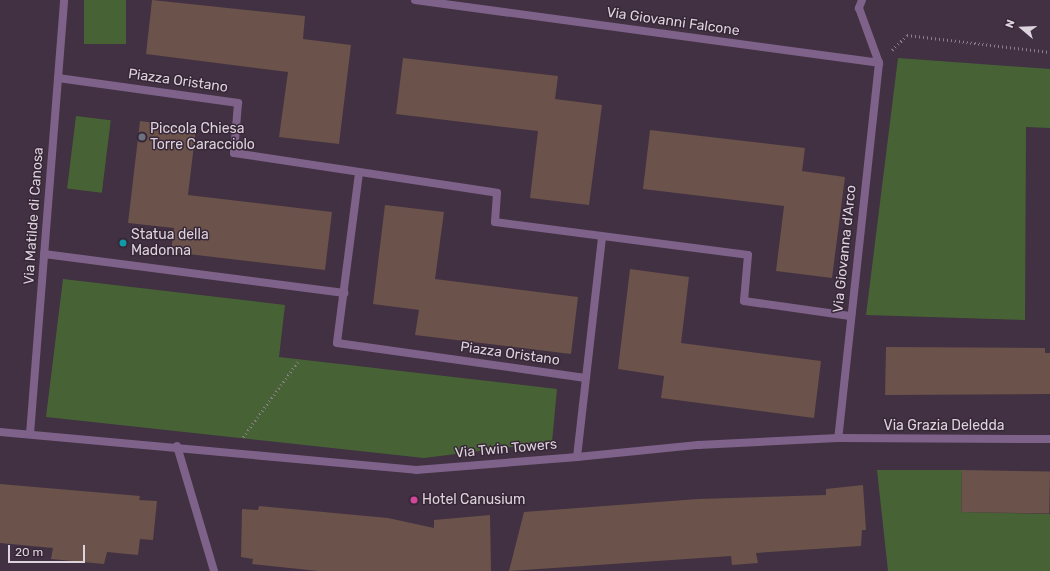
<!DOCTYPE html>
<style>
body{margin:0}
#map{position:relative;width:1050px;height:571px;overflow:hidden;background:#413142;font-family:Rubik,sans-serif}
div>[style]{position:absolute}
.green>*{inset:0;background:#476335;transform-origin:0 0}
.building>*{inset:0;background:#6b524a;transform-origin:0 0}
.path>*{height:2.5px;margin-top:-1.25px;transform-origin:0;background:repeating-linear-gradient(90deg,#8b7e8b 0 1px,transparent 0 4px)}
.service>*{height:8px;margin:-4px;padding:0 4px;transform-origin:4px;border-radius:4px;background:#7e628a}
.minor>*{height:8px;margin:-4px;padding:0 4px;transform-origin:4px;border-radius:4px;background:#7e628a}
.dots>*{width:11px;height:11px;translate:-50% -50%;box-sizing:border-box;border:2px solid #372737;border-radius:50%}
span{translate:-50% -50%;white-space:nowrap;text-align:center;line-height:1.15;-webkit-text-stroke:3px #372737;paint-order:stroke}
.street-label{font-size:14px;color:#ddd3dd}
.poi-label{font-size:14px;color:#ddd3dd}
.left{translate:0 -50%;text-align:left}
.north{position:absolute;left:1002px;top:8px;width:40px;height:40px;-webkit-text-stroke:3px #372737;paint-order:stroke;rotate:289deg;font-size:11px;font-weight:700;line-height:16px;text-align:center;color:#ddd3dd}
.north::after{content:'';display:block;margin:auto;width:14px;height:18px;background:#ddd3dd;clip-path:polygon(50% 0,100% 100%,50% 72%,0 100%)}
.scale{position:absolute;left:8px;top:545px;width:77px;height:18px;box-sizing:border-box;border:2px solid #ddd3dd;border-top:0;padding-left:5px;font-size:12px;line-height:14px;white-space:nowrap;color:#ddd3dd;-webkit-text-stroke:3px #372737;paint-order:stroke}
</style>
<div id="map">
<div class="green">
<i style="left:84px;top:0;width:42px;height:44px"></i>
<i style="clip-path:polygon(898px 58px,1050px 69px,1050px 128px,1026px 127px,1025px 320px,866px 315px)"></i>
<i style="left:76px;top:116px;width:35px;height:73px;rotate:7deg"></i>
<i style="clip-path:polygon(63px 279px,285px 305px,279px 357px,557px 389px,552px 442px,424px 458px,46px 417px)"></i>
<i style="clip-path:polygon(877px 470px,962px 470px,961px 512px,1050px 514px,1050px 571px,888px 571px)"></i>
</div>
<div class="building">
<i style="clip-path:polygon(152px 0,305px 16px,303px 39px,351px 45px,339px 144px,279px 137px,288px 72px,146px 54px)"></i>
<i style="clip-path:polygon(403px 58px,558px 76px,555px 99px,602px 105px,589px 205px,530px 198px,538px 131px,396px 114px)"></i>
<i style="clip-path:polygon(140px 121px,196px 128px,188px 195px,332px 212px,325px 270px,171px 252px,174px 228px,128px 223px)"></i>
<i style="clip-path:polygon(650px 130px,805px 148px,802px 171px,845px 177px,832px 278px,776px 271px,784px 206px,643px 189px)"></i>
<i style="clip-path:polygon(385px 205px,444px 212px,435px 279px,578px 297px,571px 354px,415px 335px,419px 310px,373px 304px)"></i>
<i style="clip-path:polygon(630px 269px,689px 277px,681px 343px,821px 361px,814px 418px,661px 398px,664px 376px,618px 369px)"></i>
<i style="clip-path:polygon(886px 347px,1045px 348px,1045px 353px,1050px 353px,1050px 394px,885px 395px)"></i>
<i style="left:962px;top:470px;width:88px;height:42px;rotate:1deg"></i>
<i style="clip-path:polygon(0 484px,140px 496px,139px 500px,157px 501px,153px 540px,140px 539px,138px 555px,107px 552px,104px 564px,51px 559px,53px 548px,0 543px)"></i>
<i style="clip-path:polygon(863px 485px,866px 530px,862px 530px,861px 546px,756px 553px,758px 563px,732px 565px,731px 556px,509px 571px,524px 512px,698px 499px,826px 495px,826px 489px)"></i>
<i style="clip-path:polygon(259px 506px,388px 518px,434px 528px,434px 520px,490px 515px,491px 571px,318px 571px,252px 564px,253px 559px,241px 557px,242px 509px,258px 510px)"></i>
</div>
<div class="path">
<i style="left:892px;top:50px;width:21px;rotate:-45deg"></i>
<i style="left:907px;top:35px;width:144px;rotate:6.8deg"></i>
<i style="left:243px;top:437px;width:95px;rotate:-54deg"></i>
</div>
<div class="service">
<i style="left:577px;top:457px;width:122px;rotate:-5.7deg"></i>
<i style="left:698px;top:445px;width:140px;rotate:-2.9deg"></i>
</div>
<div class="minor">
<i style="left:415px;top:0;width:468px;rotate:7.7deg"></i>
<i style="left:862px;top:0;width:9px;rotate:111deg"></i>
<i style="left:859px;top:8px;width:59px;rotate:70deg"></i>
<i style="left:879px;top:63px;width:377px;rotate:96.2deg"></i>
<i style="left:838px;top:438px;width:212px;rotate:0.3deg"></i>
<i style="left:58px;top:78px;width:182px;rotate:7.9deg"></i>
<i style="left:238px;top:103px;width:50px;rotate:94.6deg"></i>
<i style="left:234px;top:153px;width:266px;rotate:8.6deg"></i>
<i style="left:497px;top:193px;width:29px;rotate:94deg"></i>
<i style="left:495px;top:222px;width:255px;rotate:7.4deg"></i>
<i style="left:748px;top:255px;width:46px;rotate:95deg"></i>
<i style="left:744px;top:301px;width:107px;rotate:8.1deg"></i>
<i style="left:359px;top:173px;width:171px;rotate:97.4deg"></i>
<i style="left:337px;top:343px;width:251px;rotate:8deg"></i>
<i style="left:44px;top:254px;width:303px;rotate:7.4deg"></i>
<i style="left:0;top:432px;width:418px;rotate:5.2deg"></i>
<i style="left:416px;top:470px;width:162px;rotate:-4.6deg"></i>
<i style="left:577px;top:457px;width:222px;rotate:-83.5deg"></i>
<i style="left:30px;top:434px;width:435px;rotate:-85.5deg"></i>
<i style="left:177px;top:446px;width:130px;rotate:73.5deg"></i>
</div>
<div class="dots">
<i style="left:142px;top:137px;background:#6b7280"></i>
<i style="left:123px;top:243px;background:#0f9aa8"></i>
<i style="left:414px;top:500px;background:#d1479c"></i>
</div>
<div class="street-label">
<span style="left:673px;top:22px;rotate:8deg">Via Giovanni Falcone</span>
<span style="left:178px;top:81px;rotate:8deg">Piazza Oristano</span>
<span style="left:34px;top:216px;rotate:-86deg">Via Matilde di Canosa</span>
<span style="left:845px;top:249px;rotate:-84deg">Via Giovanna d'Arco</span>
<span style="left:510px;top:354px;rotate:8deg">Piazza Oristano</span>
<span style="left:944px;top:426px">Via Grazia Deledda</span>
<span style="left:506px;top:449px;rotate:-5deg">Via Twin Towers</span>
</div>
<div class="poi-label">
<span class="left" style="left:150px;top:137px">Piccola Chiesa<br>Torre Caracciolo</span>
<span class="left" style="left:131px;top:243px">Statua della<br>Madonna</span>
<span class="left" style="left:422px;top:500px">Hotel Canusium</span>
</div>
<div class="north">N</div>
<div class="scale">20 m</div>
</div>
